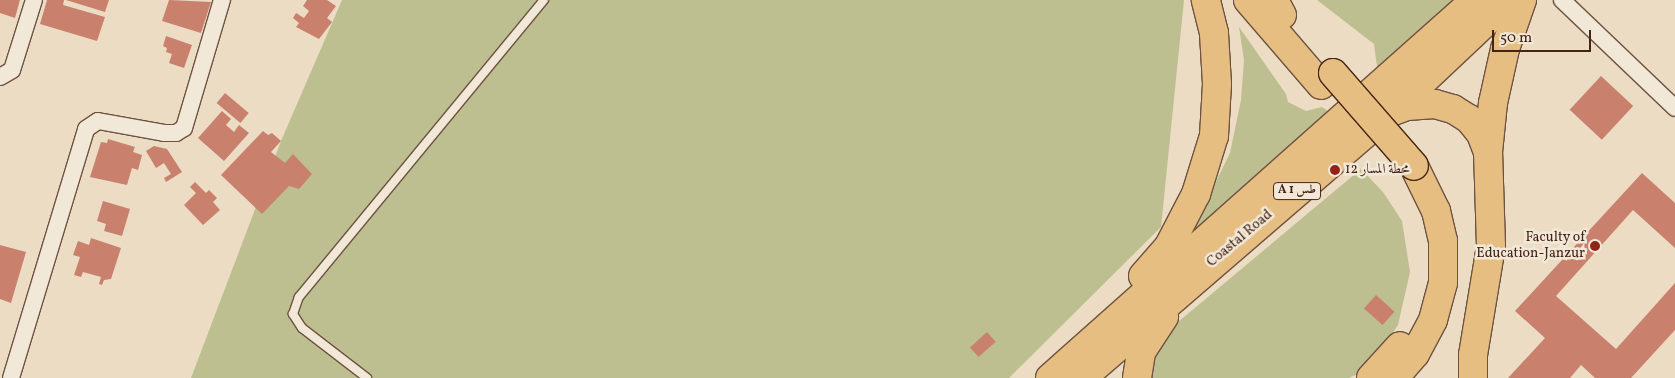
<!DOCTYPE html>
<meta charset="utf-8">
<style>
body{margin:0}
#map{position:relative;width:1675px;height:378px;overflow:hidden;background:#ebdcc3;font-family:Vollkorn,Amiri,serif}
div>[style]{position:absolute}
.green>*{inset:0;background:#bdbf90}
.building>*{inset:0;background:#c9816e;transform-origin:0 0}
.roads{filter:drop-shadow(1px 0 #6e5241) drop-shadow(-1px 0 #6e5241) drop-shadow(0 1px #6e5241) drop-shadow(0 -1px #6e5241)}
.lane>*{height:8px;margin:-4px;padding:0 4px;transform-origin:4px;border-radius:4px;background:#f2e8d8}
.street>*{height:16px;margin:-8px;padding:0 8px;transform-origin:8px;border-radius:8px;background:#f2e8d8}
.highway>*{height:28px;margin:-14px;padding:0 14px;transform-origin:14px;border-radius:14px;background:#e6be82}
.bridges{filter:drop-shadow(1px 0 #452416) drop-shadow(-1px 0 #452416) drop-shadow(0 1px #452416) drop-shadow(0 -1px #452416)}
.highway-bridge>*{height:28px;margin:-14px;padding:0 14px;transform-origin:14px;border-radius:14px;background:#e6be82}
.dots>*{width:14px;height:14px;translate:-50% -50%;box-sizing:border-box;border:2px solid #f2e8d8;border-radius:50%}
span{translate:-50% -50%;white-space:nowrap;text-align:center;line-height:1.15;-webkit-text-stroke:5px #f2e8d8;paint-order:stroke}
.shield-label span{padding:1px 4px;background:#f2e8d8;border:1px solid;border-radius:4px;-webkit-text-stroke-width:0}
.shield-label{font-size:12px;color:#452416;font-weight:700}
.poi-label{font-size:14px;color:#452416}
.left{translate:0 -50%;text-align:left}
.right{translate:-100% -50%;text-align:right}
.street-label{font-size:14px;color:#452416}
.scale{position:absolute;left:1492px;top:30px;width:99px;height:22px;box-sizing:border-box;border:2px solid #452416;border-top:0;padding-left:6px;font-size:15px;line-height:18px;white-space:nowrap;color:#452416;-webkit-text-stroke:4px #f2e8d8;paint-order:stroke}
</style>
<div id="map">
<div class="green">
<i style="clip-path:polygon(342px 0,1184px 0,1161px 227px,1009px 378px,191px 378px,281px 141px)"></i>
<i style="clip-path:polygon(1317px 0,1453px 0,1399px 57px,1378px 74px,1374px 44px)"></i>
<i style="clip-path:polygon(1239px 27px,1286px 94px,1288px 102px,1306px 111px,1322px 107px,1332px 114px,1182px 250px,1230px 153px,1241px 100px,1244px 60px)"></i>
<i style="clip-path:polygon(1361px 169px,1383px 192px,1402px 221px,1410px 272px,1398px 325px,1380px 352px,1362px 372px,1349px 378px,1148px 378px,1152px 352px,1166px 332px)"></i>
</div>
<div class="building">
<i style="clip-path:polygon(0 0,20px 0,15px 18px,0 13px)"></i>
<i style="clip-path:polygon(47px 0,64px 0,63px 5px,105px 17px,97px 41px,40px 24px)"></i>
<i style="clip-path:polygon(66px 0,109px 0,105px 12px)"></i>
<i style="clip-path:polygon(169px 0,211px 2px,201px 33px,162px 21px)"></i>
<i style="clip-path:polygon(307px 0,327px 0,336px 6px,327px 18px,332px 22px,319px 39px,296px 27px,299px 23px,293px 18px,296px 13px,304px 18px,309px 11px,303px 6px)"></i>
<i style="clip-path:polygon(166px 36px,192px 45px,184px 68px,169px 63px,172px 54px,166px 52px,167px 48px,163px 46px)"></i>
<i style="left:1601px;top:76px;width:44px;height:46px;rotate:43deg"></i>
<i style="left:225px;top:93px;width:31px;height:13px;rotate:40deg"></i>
<i style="clip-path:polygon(222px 111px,231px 119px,226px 125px,234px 132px,239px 125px,249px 133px,224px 161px,198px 138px)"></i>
<i style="clip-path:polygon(263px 131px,268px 135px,272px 133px,281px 141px,271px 152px,285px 163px,293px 154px,312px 174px,299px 189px,289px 186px,262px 214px,221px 175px)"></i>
<i style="clip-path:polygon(108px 139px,135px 147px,133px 152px,142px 155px,138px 170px,132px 168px,127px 185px,90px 177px,101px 142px,107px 143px)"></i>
<i style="clip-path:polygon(154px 146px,167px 149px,182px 172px,166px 182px,164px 178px,171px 174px,164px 163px,156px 168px,146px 151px)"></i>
<i style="clip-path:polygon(1642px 173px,1675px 203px,1675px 248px,1633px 210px,1556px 296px,1616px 349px,1675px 283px,1675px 330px,1631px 378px,1595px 378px,1581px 365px,1570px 378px,1508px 378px,1545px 338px,1515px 311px)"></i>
<i style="clip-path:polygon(195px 182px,206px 193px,209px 190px,217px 198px,213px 202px,220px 210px,203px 225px,184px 205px,196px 193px,190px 187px)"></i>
<i style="clip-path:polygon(103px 201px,130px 209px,122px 236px,104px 231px,106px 224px,97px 221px)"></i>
<i style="clip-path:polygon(91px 238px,121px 248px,111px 279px,104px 280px,102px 285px,99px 284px,101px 277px,83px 272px,81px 277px,74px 275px,80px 257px,73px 255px,78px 241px,89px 245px)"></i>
<i style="clip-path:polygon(0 245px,26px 252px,11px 303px,0 299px)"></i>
<i style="left:1376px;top:295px;width:25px;height:18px;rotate:42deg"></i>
<i style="left:987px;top:332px;width:13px;height:23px;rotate:48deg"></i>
</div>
<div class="roads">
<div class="lane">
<i style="left:367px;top:378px;width:82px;rotate:-142.4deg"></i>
<i style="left:302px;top:328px;width:17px;rotate:-123deg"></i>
<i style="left:293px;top:314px;width:18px;rotate:-71deg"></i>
<i style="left:299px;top:297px;width:385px;rotate:-50.5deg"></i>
</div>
<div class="street">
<i style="left:1562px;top:0;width:156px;rotate:43.7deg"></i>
<i style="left:0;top:77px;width:14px;rotate:-30deg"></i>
<i style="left:12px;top:70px;width:73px;rotate:-72.6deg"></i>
<i style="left:11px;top:378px;width:260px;rotate:-73.2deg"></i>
<i style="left:86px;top:129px;width:14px;rotate:-34deg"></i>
<i style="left:98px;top:121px;width:67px;rotate:10.3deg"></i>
<i style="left:164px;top:133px;width:12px"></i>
<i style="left:176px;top:133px;width:9px;rotate:-32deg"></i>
<i style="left:184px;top:128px;width:134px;rotate:-73.5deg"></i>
</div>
<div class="highway">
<i style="left:1248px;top:0;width:112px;rotate:49.3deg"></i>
<i style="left:1274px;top:0;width:17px;rotate:62deg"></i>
<i style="left:1391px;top:112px;width:17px;rotate:-21deg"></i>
<i style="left:1407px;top:106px;width:28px;rotate:-4deg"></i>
<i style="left:1435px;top:104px;width:19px;rotate:16deg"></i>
<i style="left:1453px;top:109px;width:19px;rotate:32deg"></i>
<i style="left:1469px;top:119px;width:19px;rotate:51deg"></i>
<i style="left:1481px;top:134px;width:19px;rotate:69deg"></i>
<i style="left:1143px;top:276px;width:40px;rotate:-49deg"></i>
<i style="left:1169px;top:246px;width:59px;rotate:-62.6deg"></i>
<i style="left:1196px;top:194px;width:61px;rotate:-72.8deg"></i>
<i style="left:1214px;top:136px;width:52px;rotate:-86.7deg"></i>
<i style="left:1217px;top:84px;width:51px;rotate:-93.4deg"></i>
<i style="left:1214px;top:33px;width:34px;rotate:-104deg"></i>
<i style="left:1050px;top:378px;width:569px;rotate:-41.65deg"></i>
<i style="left:1082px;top:378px;width:406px;rotate:-40.8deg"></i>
<i style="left:1389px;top:113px;width:165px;rotate:-43.3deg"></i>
<i style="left:1137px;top:378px;width:26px;rotate:-81deg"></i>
<i style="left:1141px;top:352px;width:42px;rotate:-56.7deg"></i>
<i style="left:1371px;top:378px;width:43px;rotate:-47.8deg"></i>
<i style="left:1394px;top:378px;width:32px;rotate:-49deg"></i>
<i style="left:1415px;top:354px;width:38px;rotate:-62deg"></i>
<i style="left:1433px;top:320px;width:38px;rotate:-75deg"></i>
<i style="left:1443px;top:283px;width:42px;rotate:-90deg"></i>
<i style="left:1443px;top:241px;width:31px;rotate:-103deg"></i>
<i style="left:1436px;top:211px;width:50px;rotate:-116.1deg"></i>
<i style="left:1473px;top:378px;width:23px;rotate:-90deg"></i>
<i style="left:1473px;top:355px;width:110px;rotate:-80.6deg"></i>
<i style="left:1491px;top:246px;width:94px;rotate:-91.8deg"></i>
<i style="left:1488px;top:152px;width:49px;rotate:-84.2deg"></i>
<i style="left:1493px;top:103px;width:55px;rotate:-77.5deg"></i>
<i style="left:1505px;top:49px;width:52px;rotate:-70.9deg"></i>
</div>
</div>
<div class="bridges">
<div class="highway-bridge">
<i style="left:1333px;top:73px;width:123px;rotate:48.9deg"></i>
</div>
</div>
<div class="dots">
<i style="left:1335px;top:170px;background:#8f2418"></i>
<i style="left:1595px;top:246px;background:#8f2418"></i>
</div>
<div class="shield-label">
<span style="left:1297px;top:191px">A 1 طس</span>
</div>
<div class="poi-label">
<span class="left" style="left:1345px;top:170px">محطة المسار 12</span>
<span class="right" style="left:1585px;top:246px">Faculty of<br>Education-Janzur</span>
</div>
<div class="street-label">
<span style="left:1240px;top:239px;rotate:-40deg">Coastal Road</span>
</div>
<div class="scale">50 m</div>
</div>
